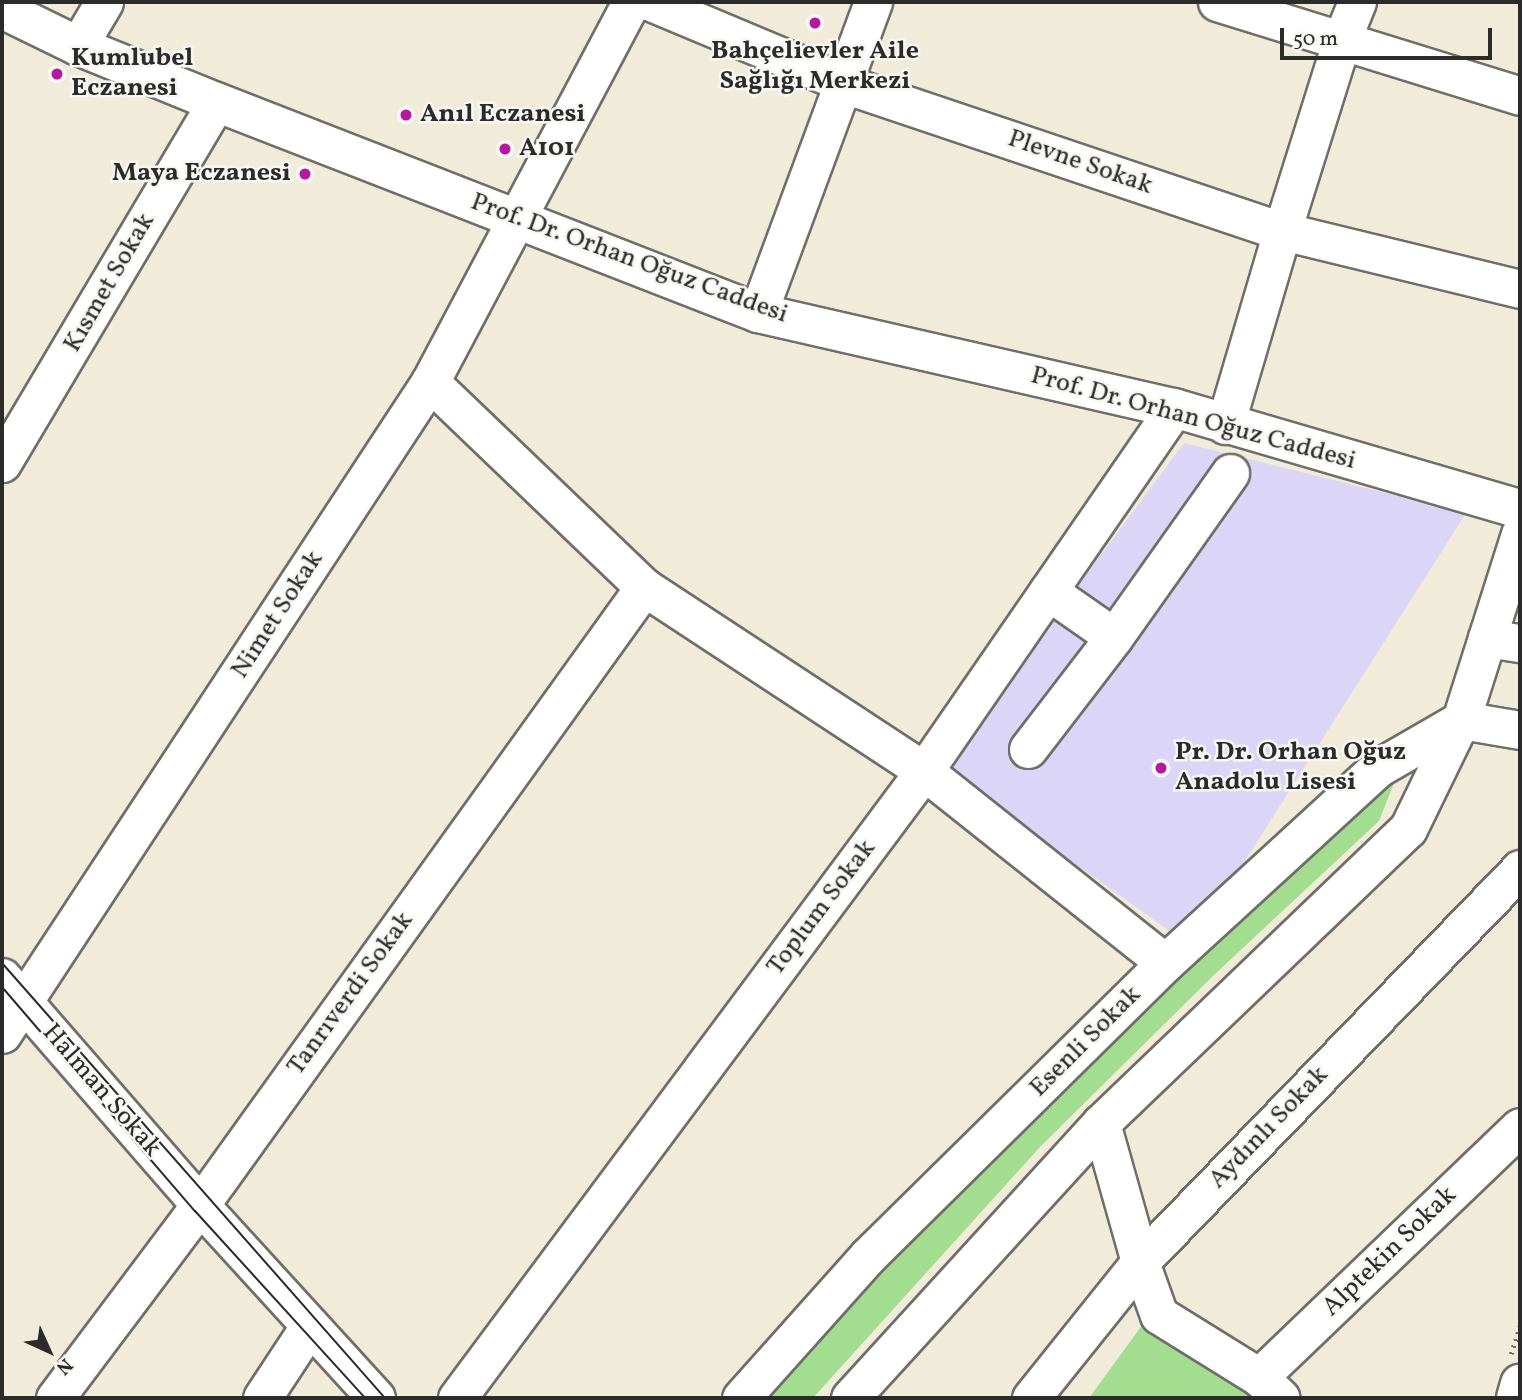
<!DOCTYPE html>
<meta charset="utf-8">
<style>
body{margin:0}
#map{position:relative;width:1522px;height:1400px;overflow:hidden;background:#f1ebd9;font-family:Vollkorn,serif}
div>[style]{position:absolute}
.built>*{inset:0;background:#dbd6f7}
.green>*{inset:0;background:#a3dd90}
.path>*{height:4.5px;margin-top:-2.25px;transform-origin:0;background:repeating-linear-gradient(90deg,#706e68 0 2px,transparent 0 7px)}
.roads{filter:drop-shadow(2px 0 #706e68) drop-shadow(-2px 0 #706e68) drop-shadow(0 2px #706e68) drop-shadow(0 -2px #706e68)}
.minor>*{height:37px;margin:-18.5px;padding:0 18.5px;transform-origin:18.5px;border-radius:18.5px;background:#fff}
.major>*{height:38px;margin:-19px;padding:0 19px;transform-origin:19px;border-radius:19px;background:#fff}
.highway>*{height:38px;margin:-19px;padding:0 19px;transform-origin:19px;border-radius:19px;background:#fff}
.tram>*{height:2px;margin:-1px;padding:0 1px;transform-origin:1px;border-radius:1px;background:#2b2b2b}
.dots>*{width:19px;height:19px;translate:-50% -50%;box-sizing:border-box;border:4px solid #f6f6f2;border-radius:50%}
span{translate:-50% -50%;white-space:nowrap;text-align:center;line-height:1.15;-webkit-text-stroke:5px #f6f6f2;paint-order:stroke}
.poi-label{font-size:26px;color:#2b2b2b;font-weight:700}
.left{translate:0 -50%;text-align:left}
.right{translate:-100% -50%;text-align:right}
.street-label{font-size:26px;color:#2b2b2b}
.frame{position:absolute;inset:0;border:4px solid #2b2b2b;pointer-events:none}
.north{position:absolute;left:14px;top:1316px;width:70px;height:70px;-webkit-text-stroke:5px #f6f6f2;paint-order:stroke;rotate:135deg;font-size:19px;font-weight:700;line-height:28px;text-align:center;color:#2b2b2b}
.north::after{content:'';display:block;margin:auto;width:24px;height:32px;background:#2b2b2b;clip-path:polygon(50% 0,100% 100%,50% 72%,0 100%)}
.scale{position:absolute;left:1280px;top:28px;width:212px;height:32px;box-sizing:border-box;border:4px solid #2b2b2b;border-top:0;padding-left:9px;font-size:21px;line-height:24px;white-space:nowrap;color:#2b2b2b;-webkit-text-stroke:5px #f6f6f2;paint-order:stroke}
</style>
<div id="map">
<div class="built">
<i style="clip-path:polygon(1184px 443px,1466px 513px,1229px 886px,1181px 939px,942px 769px)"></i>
</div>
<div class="green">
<i style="clip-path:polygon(1398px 773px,1379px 821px,1214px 975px,1039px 1148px,813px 1398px,763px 1398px,778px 1372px,1139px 1009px)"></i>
<i style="clip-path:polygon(1146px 1320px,1269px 1398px,1089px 1398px)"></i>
</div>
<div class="path">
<i style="left:1511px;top:1354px;width:29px;rotate:-72deg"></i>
</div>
<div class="roads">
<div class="minor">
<i style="left:651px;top:2px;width:225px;rotate:22.7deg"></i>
<i style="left:859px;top:89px;width:446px;rotate:18.6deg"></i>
<i style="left:1282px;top:231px;width:245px;rotate:13.7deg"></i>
<i style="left:1217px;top:2px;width:317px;rotate:17.2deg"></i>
<i style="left:78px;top:46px;width:51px;rotate:-59.4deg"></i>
<i style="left:758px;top:313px;width:332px;rotate:-69.7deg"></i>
<i style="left:430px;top:382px;width:296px;rotate:43.8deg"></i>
<i style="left:644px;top:587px;width:335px;rotate:33.3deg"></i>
<i style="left:924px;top:771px;width:308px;rotate:38.5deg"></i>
<i style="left:1225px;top:425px;width:202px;rotate:-73.6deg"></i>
<i style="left:1282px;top:231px;width:201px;rotate:-72.6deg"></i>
<i style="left:1342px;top:39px;width:40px;rotate:-68deg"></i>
<i style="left:2px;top:463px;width:420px;rotate:-59.3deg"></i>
<i style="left:1048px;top:591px;width:80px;rotate:34.9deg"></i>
<i style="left:1487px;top:638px;width:33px;rotate:9deg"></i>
<i style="left:1028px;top:749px;width:141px;rotate:-52.5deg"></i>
<i style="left:1114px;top:637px;width:201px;rotate:-54.7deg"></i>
<i style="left:2px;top:977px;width:302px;rotate:49deg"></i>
<i style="left:200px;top:1205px;width:261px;rotate:47.6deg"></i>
<i style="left:2px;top:1034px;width:780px;rotate:-56.72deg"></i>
<i style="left:430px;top:382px;width:430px;rotate:-62.1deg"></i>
<i style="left:1101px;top:1123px;width:144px;rotate:74.3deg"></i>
<i style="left:1140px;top:1262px;width:56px;rotate:70.3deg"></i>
<i style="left:1159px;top:1315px;width:118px;rotate:31.8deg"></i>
<i style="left:1259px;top:1377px;width:30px;rotate:44deg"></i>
<i style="left:1259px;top:1377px;width:361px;rotate:-43.8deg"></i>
<i style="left:55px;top:1398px;width:241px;rotate:-53.1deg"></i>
<i style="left:200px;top:1205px;width:761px;rotate:-54.3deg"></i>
<i style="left:262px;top:1398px;width:87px;rotate:-56.7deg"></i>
<i style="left:457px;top:1398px;width:782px;rotate:-53.32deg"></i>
<i style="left:924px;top:771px;width:441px;rotate:-55.4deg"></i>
<i style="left:741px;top:1398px;width:191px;rotate:-48.2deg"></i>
<i style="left:868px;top:1256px;width:417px;rotate:-44.6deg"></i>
<i style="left:1165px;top:963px;width:289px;rotate:-42.5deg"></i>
<i style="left:1378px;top:768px;width:96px;rotate:-30deg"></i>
<i style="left:1461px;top:720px;width:195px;rotate:-72.4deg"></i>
<i style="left:850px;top:1398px;width:372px;rotate:-47.6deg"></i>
<i style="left:1101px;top:1123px;width:425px;rotate:-43.8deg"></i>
<i style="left:1408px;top:829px;width:121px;rotate:-64.1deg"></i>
<i style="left:1461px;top:720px;width:60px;rotate:9.6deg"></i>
<i style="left:1031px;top:1398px;width:174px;rotate:-51.3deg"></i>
<i style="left:1140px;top:1262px;width:547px;rotate:-45.96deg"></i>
</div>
<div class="major">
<i style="left:2px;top:9px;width:85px;rotate:26deg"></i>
<i style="left:78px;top:46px;width:149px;rotate:22.1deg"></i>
<i style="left:216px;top:102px;width:582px;rotate:21.27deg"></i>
<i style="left:758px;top:313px;width:427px;rotate:12.9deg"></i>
<i style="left:1174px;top:408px;width:360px;rotate:16.3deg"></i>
</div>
<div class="highway">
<i style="left:1516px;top:1398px;width:15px;rotate:-74deg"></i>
</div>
</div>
<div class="tram">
<i style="left:2px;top:963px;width:580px;rotate:48.64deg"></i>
<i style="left:2px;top:987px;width:296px;rotate:49.3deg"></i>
<i style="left:195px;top:1211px;width:253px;rotate:47.7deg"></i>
</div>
<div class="dots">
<i style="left:815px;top:23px;background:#b5179e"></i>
<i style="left:57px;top:74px;background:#b5179e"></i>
<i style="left:406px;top:115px;background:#b5179e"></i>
<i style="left:505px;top:149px;background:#b5179e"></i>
<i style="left:305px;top:174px;background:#b5179e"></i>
<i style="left:1161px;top:768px;background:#b5179e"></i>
</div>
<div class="poi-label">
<span style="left:815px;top:67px">Bahçelievler Aile<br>Sağlığı Merkezi</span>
<span class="left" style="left:71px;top:74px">Kumlubel<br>Eczanesi</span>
<span class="left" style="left:420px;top:115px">Anıl Eczanesi</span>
<span class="left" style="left:519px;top:149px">A101</span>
<span class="right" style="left:291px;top:174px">Maya Eczanesi</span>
<span class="left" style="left:1175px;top:768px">Pr. Dr. Orhan Oğuz<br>Anadolu Lisesi</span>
</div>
<div class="street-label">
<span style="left:1080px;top:163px;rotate:19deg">Plevne Sokak</span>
<span style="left:629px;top:259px;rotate:20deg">Prof. Dr. Orhan Oğuz Caddesi</span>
<span style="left:110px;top:283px;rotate:-60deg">Kısmet Sokak</span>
<span style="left:1193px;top:419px;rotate:15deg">Prof. Dr. Orhan Oğuz Caddesi</span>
<span style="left:278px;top:615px;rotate:-57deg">Nimet Sokak</span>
<span style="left:822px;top:908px;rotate:-53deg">Toplum Sokak</span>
<span style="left:351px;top:994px;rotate:-54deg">Tanrıverdi Sokak</span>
<span style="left:1086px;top:1042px;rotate:-45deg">Esenli Sokak</span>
<span style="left:101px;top:1091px;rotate:49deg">Halman Sokak</span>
<span style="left:1269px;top:1128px;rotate:-46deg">Aydınlı Sokak</span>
<span style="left:1390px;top:1252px;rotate:-44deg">Alptekin Sokak</span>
</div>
<div class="frame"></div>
<div class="north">N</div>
<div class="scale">50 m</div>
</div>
